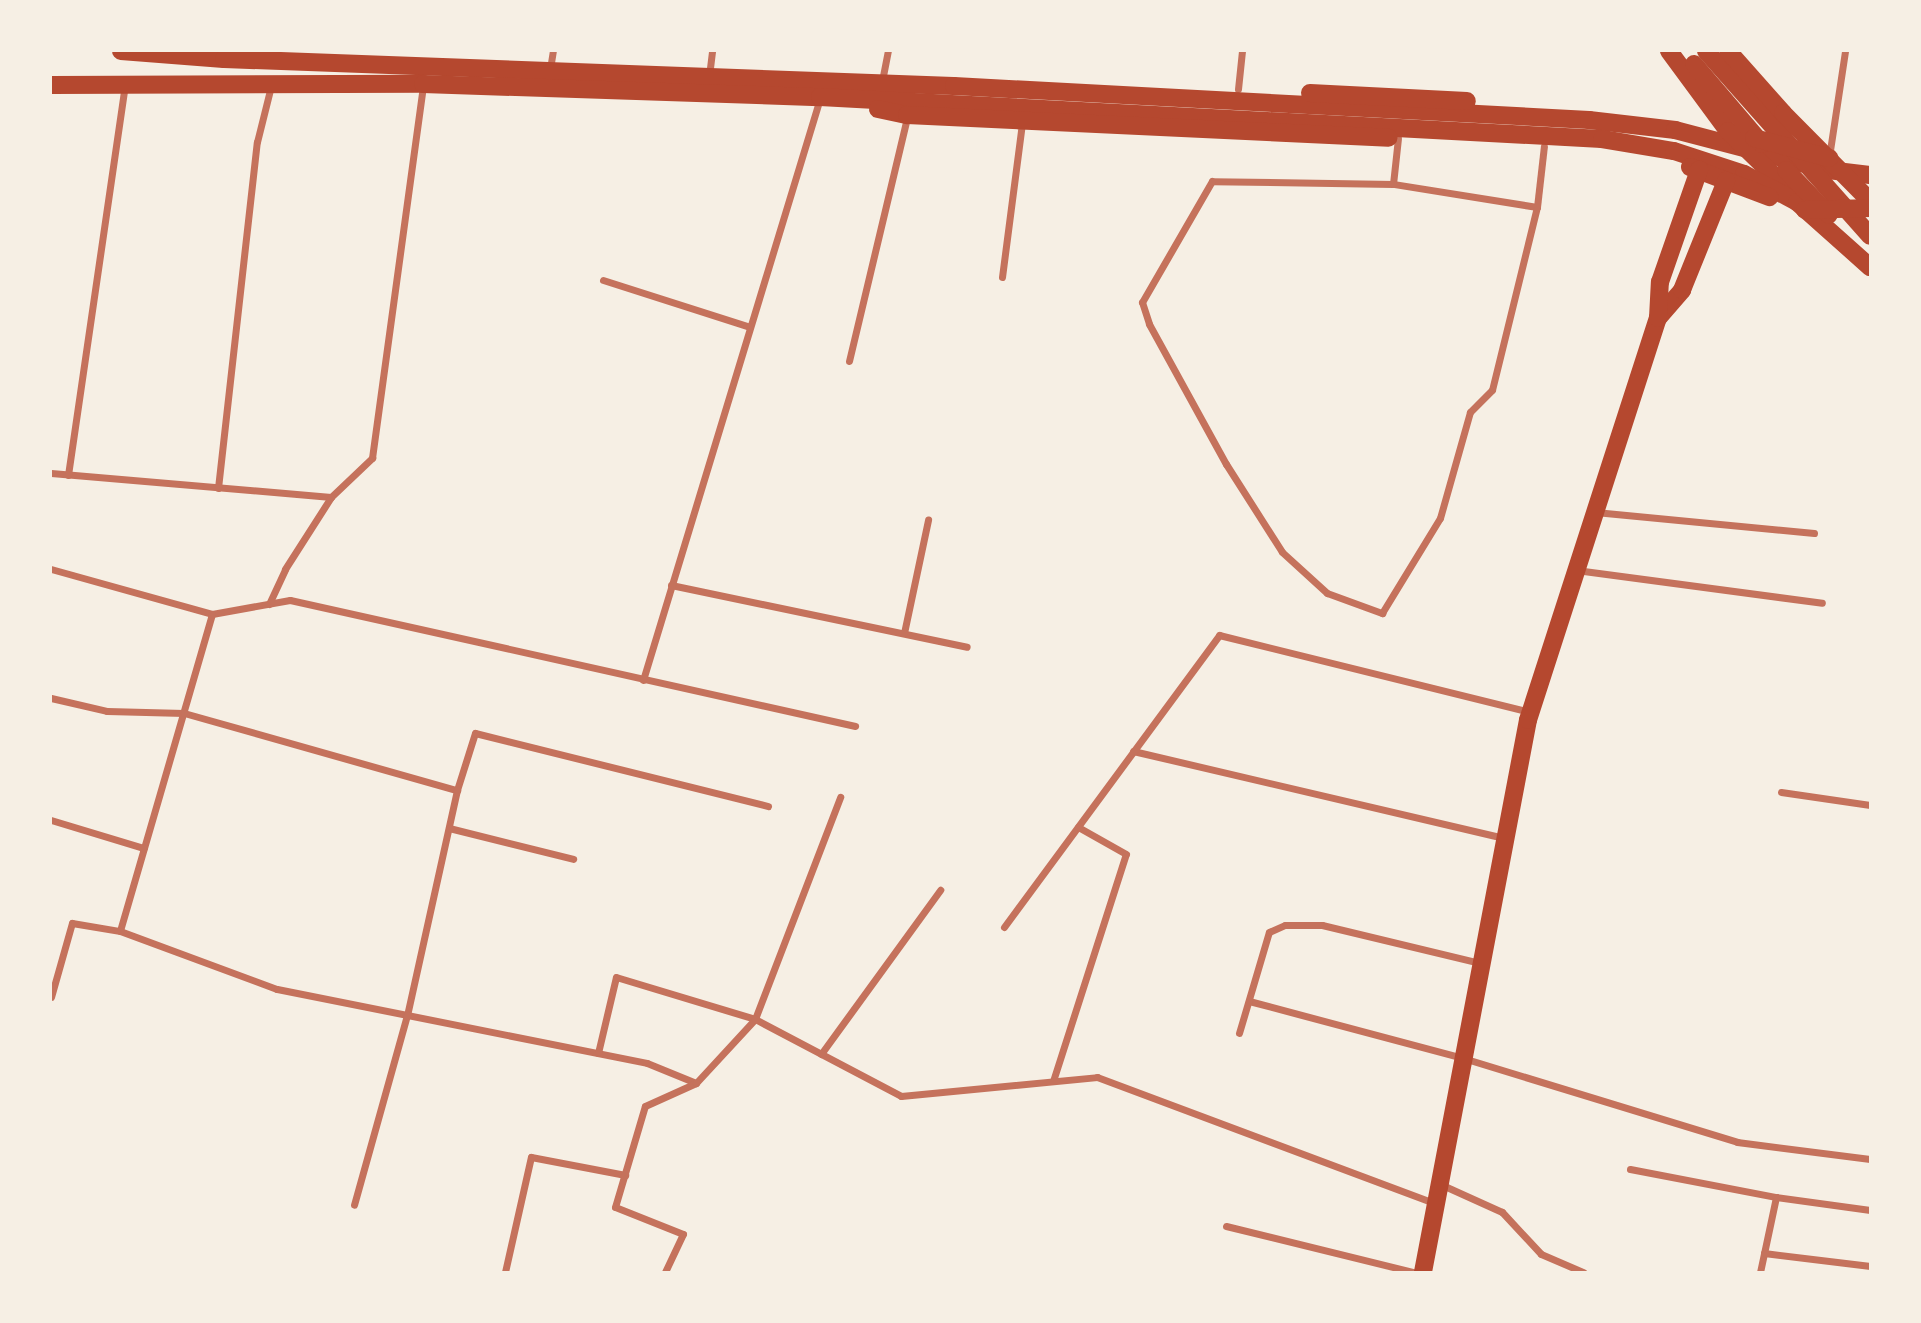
<!DOCTYPE html>
<style>
body{margin:0}
#map{position:relative;width:1921px;height:1323px;overflow:hidden;background:#f6efe4;font-family:"Work Sans",sans-serif}
div>[style]{position:absolute}
.minor>*{height:7px;margin:-3.5px;padding:0 3.5px;transform-origin:3.5px;border-radius:3.5px;background:#c5725c}
.primary>*{height:18px;margin:-9px;padding:0 9px;transform-origin:9px;border-radius:9px;background:#b5482f}
span{translate:-50% -50%;white-space:nowrap;text-align:center;line-height:1.15;-webkit-text-stroke:7px #f6efe4;paint-order:stroke}
.frame{position:absolute;inset:0;border:52px solid #f6efe4;pointer-events:none}
</style>
<div id="map">
<div class="minor">
<i style="left:550px;top:69px;width:18px;rotate:-81deg"></i>
<i style="left:709px;top:76px;width:25px;rotate:-83deg"></i>
<i style="left:882px;top:81px;width:31px;rotate:-79deg"></i>
<i style="left:1238px;top:89px;width:38px;rotate:-84deg"></i>
<i style="left:1829px;top:157px;width:107px;rotate:-81.4deg"></i>
<i style="left:1393px;top:184px;width:46px;rotate:-83.8deg"></i>
<i style="left:1537px;top:207px;width:146px;rotate:-170.9deg"></i>
<i style="left:1393px;top:184px;width:181px;rotate:-179.1deg"></i>
<i style="left:1212px;top:181px;width:140px;rotate:120deg"></i>
<i style="left:1142px;top:302px;width:23px;rotate:72deg"></i>
<i style="left:1149px;top:324px;width:160px;rotate:61.2deg"></i>
<i style="left:1226px;top:464px;width:104px;rotate:57.5deg"></i>
<i style="left:1282px;top:552px;width:61px;rotate:42.3deg"></i>
<i style="left:1327px;top:593px;width:59px;rotate:20deg"></i>
<i style="left:1382px;top:613px;width:111px;rotate:-58.6deg"></i>
<i style="left:1440px;top:518px;width:110px;rotate:-74.2deg"></i>
<i style="left:1470px;top:412px;width:31px;rotate:-45deg"></i>
<i style="left:1492px;top:390px;width:188px;rotate:-76.2deg"></i>
<i style="left:1537px;top:207px;width:61px;rotate:-83.5deg"></i>
<i style="left:1002px;top:277px;width:156px;rotate:-82.6deg"></i>
<i style="left:603px;top:280px;width:154px;rotate:17.7deg"></i>
<i style="left:849px;top:361px;width:251px;rotate:-76.6deg"></i>
<i style="left:51px;top:473px;width:281px;rotate:4.9deg"></i>
<i style="left:331px;top:497px;width:57px;rotate:-43.6deg"></i>
<i style="left:372px;top:458px;width:376px;rotate:-82.2deg"></i>
<i style="left:68px;top:475px;width:393px;rotate:-81.7deg"></i>
<i style="left:218px;top:488px;width:348px;rotate:-83.6deg"></i>
<i style="left:257px;top:142px;width:58px;rotate:-76deg"></i>
<i style="left:1595px;top:512px;width:220px;rotate:5.5deg"></i>
<i style="left:51px;top:569px;width:167px;rotate:15.6deg"></i>
<i style="left:212px;top:614px;width:79px;rotate:-10.2deg"></i>
<i style="left:290px;top:600px;width:579px;rotate:12.57deg"></i>
<i style="left:1576px;top:570px;width:248px;rotate:7.6deg"></i>
<i style="left:671px;top:585px;width:302px;rotate:11.8deg"></i>
<i style="left:269px;top:604px;width:38px;rotate:-65deg"></i>
<i style="left:285px;top:569px;width:85px;rotate:-57.4deg"></i>
<i style="left:212px;top:614px;width:330px;rotate:106.2deg"></i>
<i style="left:120px;top:931px;width:167px;rotate:20.3deg"></i>
<i style="left:277px;top:989px;width:377px;rotate:11.3deg"></i>
<i style="left:647px;top:1063px;width:53px;rotate:22.2deg"></i>
<i style="left:904px;top:633px;width:116px;rotate:-78deg"></i>
<i style="left:643px;top:680px;width:608px;rotate:-73.08deg"></i>
<i style="left:51px;top:698px;width:57px;rotate:13.1deg"></i>
<i style="left:107px;top:711px;width:77px;rotate:1.5deg"></i>
<i style="left:184px;top:713px;width:284px;rotate:15.8deg"></i>
<i style="left:457px;top:790px;width:230px;rotate:102.5deg"></i>
<i style="left:407px;top:1015px;width:197px;rotate:105.6deg"></i>
<i style="left:1133px;top:751px;width:381px;rotate:13.2deg"></i>
<i style="left:457px;top:790px;width:60px;rotate:-72.5deg"></i>
<i style="left:475px;top:733px;width:302px;rotate:14deg"></i>
<i style="left:1781px;top:792px;width:90px;rotate:8.3deg"></i>
<i style="left:51px;top:820px;width:97px;rotate:16.8deg"></i>
<i style="left:449px;top:828px;width:128px;rotate:14deg"></i>
<i style="left:1004px;top:927px;width:363px;rotate:-53.6deg"></i>
<i style="left:1219px;top:635px;width:320px;rotate:13.9deg"></i>
<i style="left:51px;top:997px;width:77px;rotate:-74.2deg"></i>
<i style="left:72px;top:923px;width:49px;rotate:9.5deg"></i>
<i style="left:1249px;top:1001px;width:221px;rotate:14.9deg"></i>
<i style="left:1463px;top:1058px;width:287px;rotate:17deg"></i>
<i style="left:1737px;top:1142px;width:134px;rotate:7.3deg"></i>
<i style="left:1239px;top:1033px;width:105px;rotate:-73.5deg"></i>
<i style="left:1269px;top:932px;width:17px;rotate:-24deg"></i>
<i style="left:1285px;top:925px;width:37px"></i>
<i style="left:1322px;top:925px;width:163px;rotate:13.5deg"></i>
<i style="left:598px;top:1053px;width:78px;rotate:-76.7deg"></i>
<i style="left:616px;top:977px;width:145px;rotate:16.8deg"></i>
<i style="left:755px;top:1019px;width:238px;rotate:-69deg"></i>
<i style="left:821px;top:1054px;width:203px;rotate:-54deg"></i>
<i style="left:1053px;top:1081px;width:238px;rotate:-72.2deg"></i>
<i style="left:1126px;top:854px;width:55px;rotate:-150.6deg"></i>
<i style="left:1630px;top:1169px;width:149px;rotate:10.9deg"></i>
<i style="left:1776px;top:1197px;width:77px;rotate:102deg"></i>
<i style="left:1440px;top:1184px;width:68px;rotate:24.3deg"></i>
<i style="left:1502px;top:1212px;width:57px;rotate:47.1deg"></i>
<i style="left:1541px;top:1254px;width:46px;rotate:23.2deg"></i>
<i style="left:1776px;top:1197px;width:95px;rotate:7.9deg"></i>
<i style="left:1226px;top:1226px;width:193px;rotate:13.8deg"></i>
<i style="left:1764px;top:1253px;width:107px;rotate:7deg"></i>
<i style="left:505px;top:1272px;width:118px;rotate:-77.3deg"></i>
<i style="left:531px;top:1157px;width:96px;rotate:10.8deg"></i>
<i style="left:665px;top:1272px;width:42px;rotate:-64.7deg"></i>
<i style="left:683px;top:1234px;width:73px;rotate:-158.3deg"></i>
<i style="left:615px;top:1207px;width:105px;rotate:-73.5deg"></i>
<i style="left:645px;top:1106px;width:56px;rotate:-24.3deg"></i>
<i style="left:696px;top:1083px;width:87px;rotate:-47.3deg"></i>
<i style="left:755px;top:1019px;width:165px;rotate:27.8deg"></i>
<i style="left:901px;top:1096px;width:197px;rotate:-5.5deg"></i>
<i style="left:1097px;top:1077px;width:362px;rotate:20.5deg"></i>
</div>
<div class="primary">
<i style="left:121px;top:51px;width:103px;rotate:4.4deg"></i>
<i style="left:224px;top:59px;width:730px;rotate:2.12deg"></i>
<i style="left:954px;top:86px;width:636px;rotate:3.06deg"></i>
<i style="left:1589px;top:120px;width:87px;rotate:6.6deg"></i>
<i style="left:1675px;top:130px;width:158px;rotate:14.7deg"></i>
<i style="left:1828px;top:170px;width:42px;rotate:6.8deg"></i>
<i style="left:1669px;top:51px;width:99px;rotate:53.6deg"></i>
<i style="left:1728px;top:131px;width:86px;rotate:44.1deg"></i>
<i style="left:1706px;top:51px;width:247px;rotate:48.4deg"></i>
<i style="left:1728px;top:51px;width:83px;rotate:48.4deg"></i>
<i style="left:1783px;top:113px;width:124px;rotate:45.3deg"></i>
<i style="left:1694px;top:64px;width:105px;rotate:49.6deg"></i>
<i style="left:51px;top:85px;width:372px;rotate:-0.2deg"></i>
<i style="left:423px;top:84px;width:397px;rotate:1.9deg"></i>
<i style="left:820px;top:97px;width:783px;rotate:3.07deg"></i>
<i style="left:1602px;top:139px;width:73px;rotate:9.5deg"></i>
<i style="left:1674px;top:151px;width:74px;rotate:18.2deg"></i>
<i style="left:1744px;top:174px;width:60px;rotate:27.8deg"></i>
<i style="left:1797px;top:202px;width:98px;rotate:41.7deg"></i>
<i style="left:1310px;top:93px;width:157px;rotate:2.9deg"></i>
<i style="left:878px;top:109px;width:30px;rotate:12deg"></i>
<i style="left:907px;top:115px;width:482px;rotate:2.7deg"></i>
<i style="left:1754px;top:138px;width:78px;rotate:14.9deg"></i>
<i style="left:1690px;top:167px;width:85px;rotate:20.8deg"></i>
<i style="left:1786px;top:170px;width:62px;rotate:46.3deg"></i>
<i style="left:1805px;top:210px;width:65px;rotate:-1.8deg"></i>
<i style="left:1658px;top:318px;width:37px;rotate:-49deg"></i>
<i style="left:1682px;top:290px;width:118px;rotate:-68deg"></i>
<i style="left:1423px;top:1272px;width:562px;rotate:-79.23deg"></i>
<i style="left:1528px;top:720px;width:422px;rotate:-72.1deg"></i>
<i style="left:1658px;top:318px;width:36px;rotate:-87deg"></i>
<i style="left:1660px;top:282px;width:119px;rotate:-70.8deg"></i>
</div>
<div class="frame"></div>
</div>
